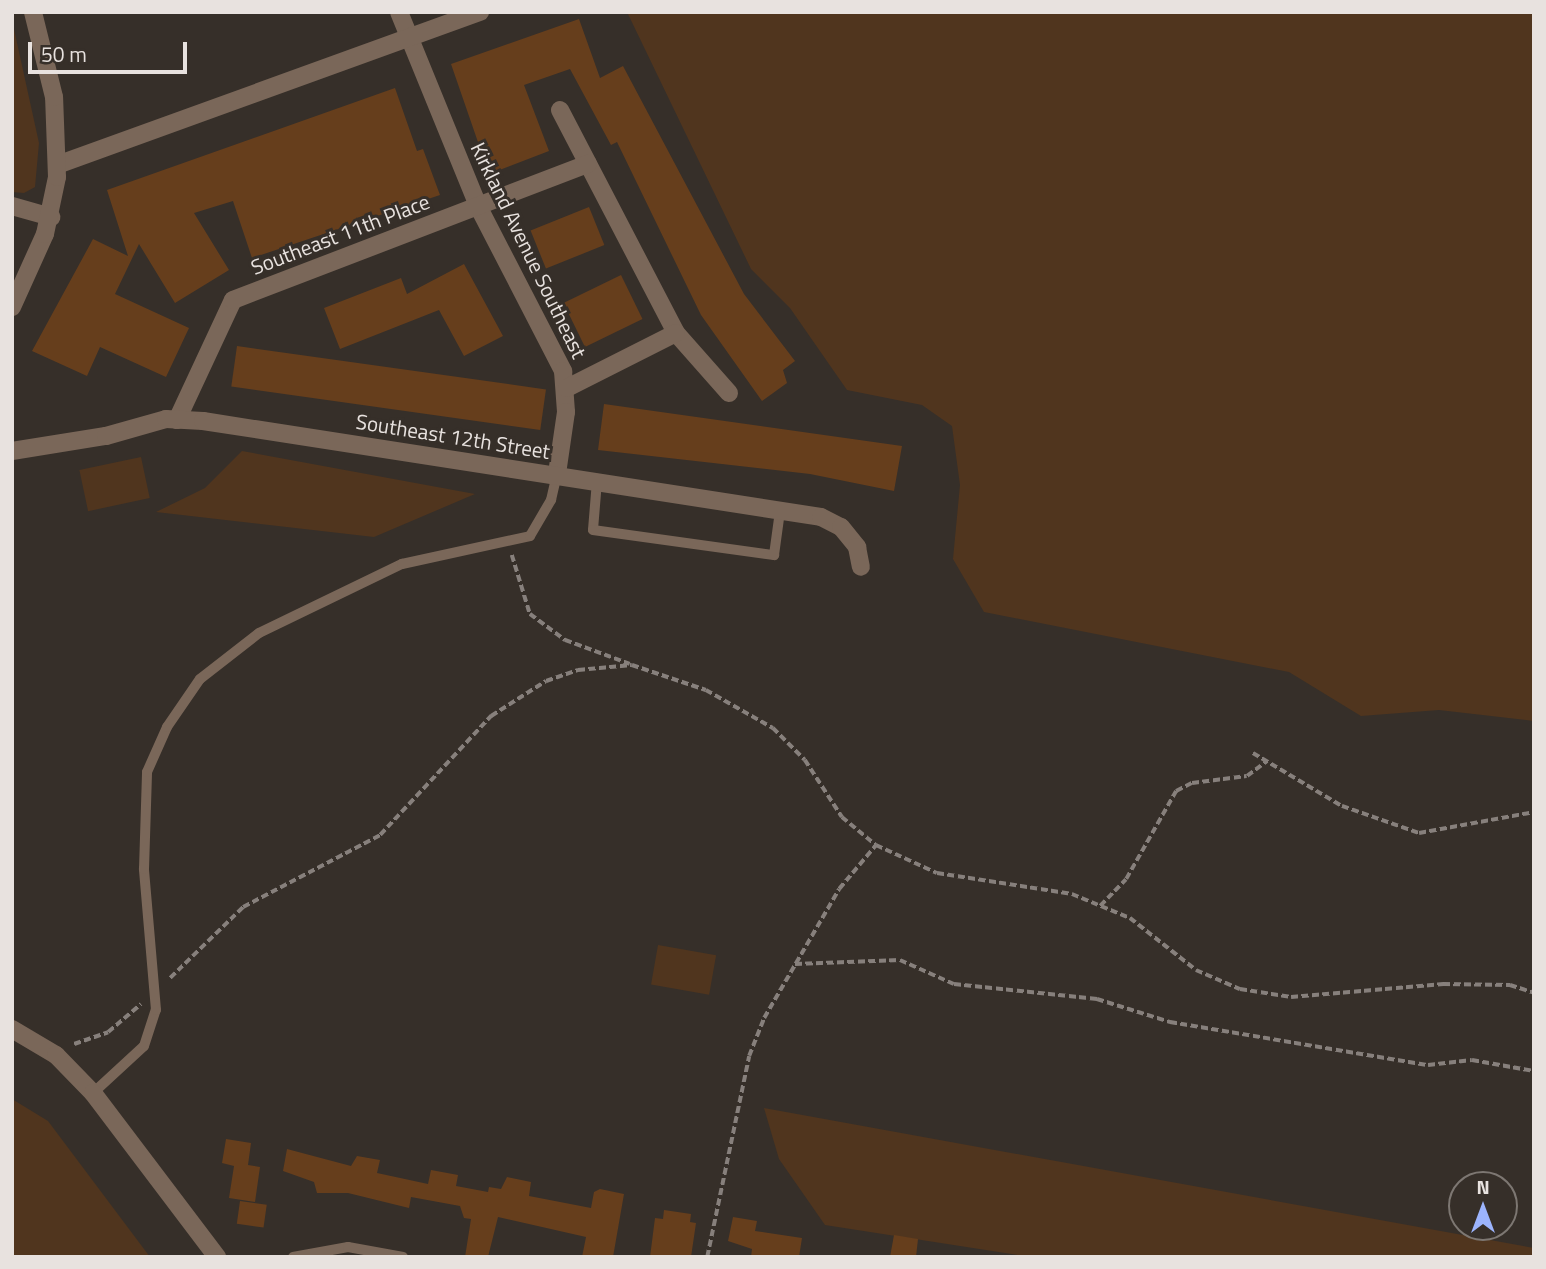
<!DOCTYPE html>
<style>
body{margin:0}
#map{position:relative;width:1546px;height:1269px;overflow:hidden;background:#362f29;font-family:"Titillium Web",sans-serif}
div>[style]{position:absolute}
.green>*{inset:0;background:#50351e;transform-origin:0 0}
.building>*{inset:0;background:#663e1c;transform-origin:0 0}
.path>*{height:3.5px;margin-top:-1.75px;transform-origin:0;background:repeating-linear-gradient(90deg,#87807c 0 7px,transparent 0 10.5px)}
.service>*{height:10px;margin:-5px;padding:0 5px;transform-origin:5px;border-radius:5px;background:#7a6759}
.minor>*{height:18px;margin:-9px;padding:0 9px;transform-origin:9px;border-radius:9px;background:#7a6759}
span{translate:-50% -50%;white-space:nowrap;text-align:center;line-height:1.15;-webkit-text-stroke:6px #362f29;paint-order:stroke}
.street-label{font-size:21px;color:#e8e2df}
.frame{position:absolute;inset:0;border:14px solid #e8e2df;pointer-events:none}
.north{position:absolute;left:1448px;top:1171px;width:70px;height:70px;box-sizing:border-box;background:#362f29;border:2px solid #7d7772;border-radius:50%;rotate:0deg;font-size:19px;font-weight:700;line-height:28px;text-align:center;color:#e8e2df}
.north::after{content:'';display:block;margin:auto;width:24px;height:32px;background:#9cb4fd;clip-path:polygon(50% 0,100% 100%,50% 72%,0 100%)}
.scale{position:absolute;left:28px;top:42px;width:159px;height:32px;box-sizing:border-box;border:4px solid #e8e2df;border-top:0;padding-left:9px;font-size:21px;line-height:24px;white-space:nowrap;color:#e8e2df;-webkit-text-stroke:5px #362f29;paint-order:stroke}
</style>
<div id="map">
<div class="green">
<i style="clip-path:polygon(627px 12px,1534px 12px,1534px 721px,1439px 710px,1361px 716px,1289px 672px,984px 612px,953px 559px,960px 485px,952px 426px,922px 405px,847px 390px,790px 308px,751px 269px)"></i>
<i style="clip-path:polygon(12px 20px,39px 143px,35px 187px,24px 193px,12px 192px)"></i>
<i style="clip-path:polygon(242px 451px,475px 494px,374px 537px,156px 512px,205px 488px)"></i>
<i style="left:141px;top:457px;width:42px;height:63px;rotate:78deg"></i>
<i style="left:658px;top:945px;width:59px;height:40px;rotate:10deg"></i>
<i style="clip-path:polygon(12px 1099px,48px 1121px,150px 1257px,12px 1257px)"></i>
<i style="clip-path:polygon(764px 1108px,1534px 1248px,1534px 1257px,1031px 1257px,825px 1225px,779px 1159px)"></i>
</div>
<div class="building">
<i style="clip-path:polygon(579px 19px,600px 78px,623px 66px,744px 294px,795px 361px,783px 370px,787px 383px,762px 401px,701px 315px,617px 142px,611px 145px,570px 69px,524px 85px,549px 151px,489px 174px,451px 64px)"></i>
<i style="clip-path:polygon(395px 88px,417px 151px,423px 149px,440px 195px,252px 258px,233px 201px,194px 213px,229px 270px,175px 303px,139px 244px,115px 294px,189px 328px,166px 377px,100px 347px,87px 376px,32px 351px,93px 239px,128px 256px,107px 190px)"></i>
<i style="left:589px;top:207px;width:41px;height:63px;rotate:68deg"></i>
<i style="clip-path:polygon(464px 264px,503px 336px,464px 356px,439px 310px,340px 349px,324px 308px,401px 278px,407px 294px)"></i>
<i style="left:621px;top:275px;width:49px;height:64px;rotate:64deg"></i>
<i style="left:237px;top:346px;width:312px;height:41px;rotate:8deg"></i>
<i style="clip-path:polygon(604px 404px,902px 446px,894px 491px,810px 474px,598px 450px)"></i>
<i style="clip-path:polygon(226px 1139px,251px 1143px,248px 1165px,260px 1167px,255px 1202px,229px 1198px,234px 1166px,222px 1163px)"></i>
<i style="clip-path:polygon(287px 1149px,351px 1166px,357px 1156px,380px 1160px,377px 1173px,428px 1184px,431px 1170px,458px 1175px,456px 1186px,488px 1192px,489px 1187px,501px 1189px,507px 1177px,531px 1182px,529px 1196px,591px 1208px,594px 1192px,600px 1189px,624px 1194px,613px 1257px,582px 1257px,586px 1237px,498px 1217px,488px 1257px,465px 1257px,471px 1219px,464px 1218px,460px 1206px,411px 1197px,409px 1208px,348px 1193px,317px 1193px,314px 1182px,283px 1171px)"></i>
<i style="left:240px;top:1201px;width:27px;height:23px;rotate:8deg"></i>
<i style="clip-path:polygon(664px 1210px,691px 1214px,690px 1222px,696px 1223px,691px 1257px,650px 1257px,655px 1218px,663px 1219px)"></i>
<i style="clip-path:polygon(733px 1217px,757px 1221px,755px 1231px,802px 1238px,799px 1257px,751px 1257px,752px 1249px,728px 1241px)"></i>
<i style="clip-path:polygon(894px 1235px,918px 1239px,916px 1257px,890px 1257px)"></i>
</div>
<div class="path">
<i style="left:512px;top:555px;width:62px;rotate:73deg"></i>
<i style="left:530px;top:614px;width:44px;rotate:36.6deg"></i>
<i style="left:565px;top:640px;width:69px;rotate:20.3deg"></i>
<i style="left:1253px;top:753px;width:104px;rotate:30.8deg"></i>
<i style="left:1342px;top:806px;width:82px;rotate:19.3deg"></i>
<i style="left:1419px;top:833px;width:117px;rotate:-10.3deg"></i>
<i style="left:1100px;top:906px;width:37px;rotate:-46deg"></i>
<i style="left:1126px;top:879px;width:101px;rotate:-60.4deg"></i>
<i style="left:1176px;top:791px;width:18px;rotate:-27deg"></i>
<i style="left:1192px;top:783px;width:55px;rotate:-7.3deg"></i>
<i style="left:1247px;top:776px;width:25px;rotate:-37deg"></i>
<i style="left:795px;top:964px;width:105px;rotate:-2.2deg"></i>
<i style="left:900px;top:960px;width:59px;rotate:24deg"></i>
<i style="left:954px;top:984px;width:144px;rotate:6deg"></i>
<i style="left:1097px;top:999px;width:77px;rotate:17.5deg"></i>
<i style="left:1170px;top:1022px;width:262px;rotate:9.5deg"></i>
<i style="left:1428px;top:1065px;width:44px;rotate:-6.5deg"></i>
<i style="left:1472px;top:1060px;width:63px;rotate:10.1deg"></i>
<i style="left:170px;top:978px;width:102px;rotate:-44.2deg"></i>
<i style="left:243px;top:907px;width:155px;rotate:-27.7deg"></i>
<i style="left:380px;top:835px;width:163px;rotate:-47deg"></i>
<i style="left:491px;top:716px;width:65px;rotate:-32.5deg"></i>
<i style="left:546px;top:681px;width:34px;rotate:-19deg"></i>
<i style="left:578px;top:670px;width:54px;rotate:-5.3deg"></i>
<i style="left:632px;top:665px;width:78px;rotate:18.7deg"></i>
<i style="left:706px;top:690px;width:77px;rotate:29.6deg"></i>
<i style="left:773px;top:728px;width:45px;rotate:45deg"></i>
<i style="left:805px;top:760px;width:68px;rotate:57deg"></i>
<i style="left:842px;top:817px;width:44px;rotate:39.5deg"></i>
<i style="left:876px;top:845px;width:67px;rotate:24.7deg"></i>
<i style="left:937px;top:873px;width:137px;rotate:8.8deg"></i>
<i style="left:1072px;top:894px;width:63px;rotate:22.5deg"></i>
<i style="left:1130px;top:918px;width:84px;rotate:38.2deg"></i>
<i style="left:1196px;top:970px;width:48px;rotate:23.4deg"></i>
<i style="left:1240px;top:989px;width:52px;rotate:8.9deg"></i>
<i style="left:1291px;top:997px;width:153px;rotate:-4.9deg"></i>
<i style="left:1443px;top:984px;width:67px;rotate:0.9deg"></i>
<i style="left:1510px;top:985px;width:25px;rotate:18deg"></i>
<i style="left:74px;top:1044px;width:36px;rotate:-19deg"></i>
<i style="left:108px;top:1032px;width:43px;rotate:-40.3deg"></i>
<i style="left:707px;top:1257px;width:205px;rotate:-78.2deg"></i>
<i style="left:749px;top:1056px;width:41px;rotate:-68.5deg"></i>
<i style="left:764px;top:1018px;width:149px;rotate:-59.8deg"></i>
<i style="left:839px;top:889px;width:57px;rotate:-49.9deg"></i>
</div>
<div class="service">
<i style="left:597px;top:481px;width:49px;rotate:94.7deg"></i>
<i style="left:593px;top:530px;width:183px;rotate:7.9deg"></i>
<i style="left:774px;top:555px;width:44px;rotate:-82.2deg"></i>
<i style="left:93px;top:1093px;width:69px;rotate:-42.7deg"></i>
<i style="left:144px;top:1046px;width:38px;rotate:-72deg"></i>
<i style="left:156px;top:1010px;width:142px;rotate:-94.9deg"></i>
<i style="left:144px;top:869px;width:97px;rotate:-88.2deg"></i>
<i style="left:147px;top:772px;width:49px;rotate:-66deg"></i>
<i style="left:167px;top:727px;width:58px;rotate:-55.5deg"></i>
<i style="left:200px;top:679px;width:75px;rotate:-37.9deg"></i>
<i style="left:259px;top:633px;width:159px;rotate:-25.8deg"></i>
<i style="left:402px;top:564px;width:131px;rotate:-12.3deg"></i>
<i style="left:530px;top:536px;width:42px;rotate:-59.7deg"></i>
<i style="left:551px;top:500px;width:27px;rotate:-77deg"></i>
<i style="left:293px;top:1257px;width:56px;rotate:-10.3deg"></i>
<i style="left:348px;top:1247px;width:56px;rotate:10.3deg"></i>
</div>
<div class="minor">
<i style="left:399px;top:12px;width:209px;rotate:67.8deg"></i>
<i style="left:478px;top:206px;width:186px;rotate:62.7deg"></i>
<i style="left:563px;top:371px;width:41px;rotate:85.8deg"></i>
<i style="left:566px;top:412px;width:63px;rotate:98.3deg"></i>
<i style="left:560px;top:110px;width:251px;rotate:62.5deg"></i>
<i style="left:676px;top:333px;width:80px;rotate:48.5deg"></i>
<i style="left:57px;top:165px;width:450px;rotate:-19.9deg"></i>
<i style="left:12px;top:206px;width:41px;rotate:15.8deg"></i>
<i style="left:12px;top:307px;width:80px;rotate:-65.7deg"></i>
<i style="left:45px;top:234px;width:58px;rotate:-78.1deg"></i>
<i style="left:57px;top:177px;width:80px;rotate:-92.1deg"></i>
<i style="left:54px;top:97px;width:88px;rotate:-103.9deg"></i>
<i style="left:567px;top:388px;width:122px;rotate:-26.8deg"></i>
<i style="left:177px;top:420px;width:132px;rotate:-65deg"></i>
<i style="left:233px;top:300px;width:380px;rotate:-21deg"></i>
<i style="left:12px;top:451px;width:95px;rotate:-9.1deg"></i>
<i style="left:106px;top:436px;width:62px;rotate:-15.8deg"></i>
<i style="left:166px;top:419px;width:37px;rotate:3deg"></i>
<i style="left:203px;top:421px;width:625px;rotate:8.83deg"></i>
<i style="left:821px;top:517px;width:22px;rotate:27deg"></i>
<i style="left:841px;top:527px;width:26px;rotate:51deg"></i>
<i style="left:857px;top:547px;width:20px;rotate:79deg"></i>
<i style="left:12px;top:1029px;width:51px;rotate:30.6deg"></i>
<i style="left:56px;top:1055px;width:53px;rotate:45.8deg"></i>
<i style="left:93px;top:1093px;width:206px;rotate:52.9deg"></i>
</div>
<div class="street-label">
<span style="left:340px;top:234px;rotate:-21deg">Southeast 11th Place</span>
<span style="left:529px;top:250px;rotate:64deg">Kirkland Avenue Southeast</span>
<span style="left:453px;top:436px;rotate:9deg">Southeast 12th Street</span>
</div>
<div class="frame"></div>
<div class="north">N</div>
<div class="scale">50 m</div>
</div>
